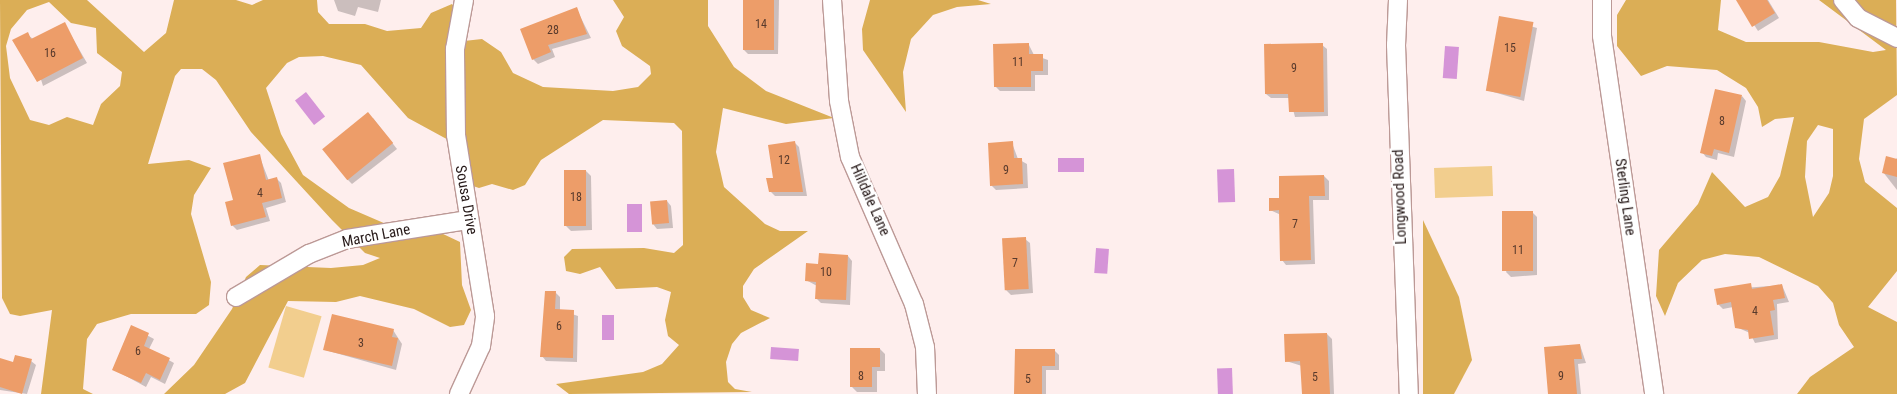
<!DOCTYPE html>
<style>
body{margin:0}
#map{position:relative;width:1897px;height:394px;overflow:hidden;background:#feeeed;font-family:"Roboto Condensed",sans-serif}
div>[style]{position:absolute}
.green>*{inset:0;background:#f2ce8e;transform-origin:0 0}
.forest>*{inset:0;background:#dbae56}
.water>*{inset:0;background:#d594d7;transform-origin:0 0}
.shadow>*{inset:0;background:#0003}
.building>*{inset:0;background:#ed9d69;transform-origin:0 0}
.roads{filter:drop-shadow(1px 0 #bc9996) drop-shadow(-1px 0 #bc9996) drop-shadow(0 1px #bc9996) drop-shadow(0 -1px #bc9996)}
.minor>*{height:18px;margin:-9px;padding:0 9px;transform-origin:9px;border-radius:9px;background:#fff}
span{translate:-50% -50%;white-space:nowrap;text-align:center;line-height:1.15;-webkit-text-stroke:4.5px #fff;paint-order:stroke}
.number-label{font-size:12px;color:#583a2c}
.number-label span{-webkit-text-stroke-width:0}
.street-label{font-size:15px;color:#261918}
</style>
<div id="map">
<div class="green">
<i style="left:1492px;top:166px;width:30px;height:58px;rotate:88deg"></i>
<i style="left:286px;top:306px;width:37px;height:64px;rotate:16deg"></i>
</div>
<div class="forest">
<i style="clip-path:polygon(evenodd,0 0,87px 0,144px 52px,166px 33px,174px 0,236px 0,252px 5px,263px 0,317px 0,318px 12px,329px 24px,365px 24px,387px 31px,421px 28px,431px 13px,452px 4px,458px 12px,464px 41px,482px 39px,501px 52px,513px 73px,543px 87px,613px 91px,638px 87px,651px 74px,650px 66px,622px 46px,616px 31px,624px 17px,613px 0,708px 0,708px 26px,734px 67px,766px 91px,834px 118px,786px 124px,723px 108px,716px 152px,724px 187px,765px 224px,780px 231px,808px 231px,754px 269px,743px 286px,743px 297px,751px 310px,770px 318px,741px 333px,732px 344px,726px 362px,728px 382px,735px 389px,752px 392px,569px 394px,556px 384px,643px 372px,662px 364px,679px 345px,668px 336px,665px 320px,671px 292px,657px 287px,616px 289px,600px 267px,580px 274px,566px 271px,564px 257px,572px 249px,644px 248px,674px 253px,683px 245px,682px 131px,674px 123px,603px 120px,541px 160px,525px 185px,513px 190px,492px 184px,479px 188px,473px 186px,465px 149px,408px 118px,361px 65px,323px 56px,299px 57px,287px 63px,266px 88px,281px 134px,303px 175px,349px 208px,393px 227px,441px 233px,460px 242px,462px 285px,471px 310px,464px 325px,450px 327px,414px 309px,360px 296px,336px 302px,288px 301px,245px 383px,225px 394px,164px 394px,194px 365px,232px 309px,246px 277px,260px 265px,331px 268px,363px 265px,380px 258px,365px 253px,332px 220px,251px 132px,216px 80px,202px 69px,181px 69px,175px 76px,148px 164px,189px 160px,211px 168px,194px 195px,191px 214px,211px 282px,209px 305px,196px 314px,131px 314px,97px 324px,87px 339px,83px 389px,93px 394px,41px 394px,52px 310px,20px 316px,10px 314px,2px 298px,0 0,49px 2px,71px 23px,96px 28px,97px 53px,122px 72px,120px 86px,101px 104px,93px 125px,67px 117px,49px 125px,30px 120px,10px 78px,6px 46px,11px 29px,27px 10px,49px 2px)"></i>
<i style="clip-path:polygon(870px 0,978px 0,991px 4px,957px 7px,933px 15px,911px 39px,903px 72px,906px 112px,863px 50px,862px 29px)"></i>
<i style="clip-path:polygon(evenodd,1626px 0,1721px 0,1718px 30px,1746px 42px,1819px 42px,1873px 52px,1886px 50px,1819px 0,1896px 0,1897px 95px,1864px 119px,1859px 159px,1865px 182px,1897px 208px,1897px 271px,1868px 307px,1897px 322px,1897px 394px,1797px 394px,1810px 377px,1854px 347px,1839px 325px,1833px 303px,1818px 286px,1759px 257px,1725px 254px,1702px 260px,1678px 283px,1665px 316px,1656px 296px,1659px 250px,1698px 204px,1712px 172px,1745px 207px,1768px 197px,1780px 176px,1794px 117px,1775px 119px,1762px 127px,1758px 107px,1746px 88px,1717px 70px,1667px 66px,1641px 76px,1617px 46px,1617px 15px,1626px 0,1818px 125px,1833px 129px,1833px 176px,1829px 193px,1813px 217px,1805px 177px,1807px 141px,1818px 125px)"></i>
<i style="clip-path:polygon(1423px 220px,1459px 297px,1472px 360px,1454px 394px,1423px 394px)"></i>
</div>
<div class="water">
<i style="left:1445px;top:46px;width:14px;height:32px;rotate:4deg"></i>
<i style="left:306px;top:92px;width:31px;height:14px;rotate:52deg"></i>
<i style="left:1058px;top:158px;width:26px;height:14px"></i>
<i style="left:1234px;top:169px;width:33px;height:17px;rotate:88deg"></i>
<i style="left:627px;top:204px;width:15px;height:28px"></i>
<i style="left:1096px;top:248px;width:13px;height:25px;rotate:4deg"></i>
<i style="left:602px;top:315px;width:12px;height:25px"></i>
<i style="left:771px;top:347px;width:28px;height:12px;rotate:4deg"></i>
<i style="left:1232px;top:368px;width:26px;height:15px;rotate:88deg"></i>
</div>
<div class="shadow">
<i style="clip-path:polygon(334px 0,381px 0,378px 12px,358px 7px,355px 16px,338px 11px)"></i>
<i style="clip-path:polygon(744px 0,779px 0,778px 54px,748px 54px,743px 49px)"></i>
<i style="clip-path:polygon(1738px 0,1768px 0,1779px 18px,1758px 31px)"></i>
<i style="clip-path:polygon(576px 8px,591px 38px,552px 49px,555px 57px,538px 64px,533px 59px)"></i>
<i style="clip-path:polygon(1500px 17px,1537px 28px,1524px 101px,1490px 91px)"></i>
<i style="clip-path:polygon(64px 23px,87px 63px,43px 86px,27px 34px,33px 39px)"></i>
<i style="clip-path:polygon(1029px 45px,1034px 55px,1048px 60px,1048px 75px,1035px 75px,1035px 91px,1000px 91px,995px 86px)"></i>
<i style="clip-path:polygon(1322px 45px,1327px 49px,1328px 116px,1295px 117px,1290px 98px,1271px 98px,1266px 94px)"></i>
<i style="clip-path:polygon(1742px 96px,1746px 101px,1734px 157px,1718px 153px,1717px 160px,1706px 157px,1702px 152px)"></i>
<i style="clip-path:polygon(373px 118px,397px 149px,352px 184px,347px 179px)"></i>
<i style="clip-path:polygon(794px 142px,799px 147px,807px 196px,775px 196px,770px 191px)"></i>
<i style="clip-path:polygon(1012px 143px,1018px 159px,1027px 164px,1028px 188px,996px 190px,991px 185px)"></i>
<i style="clip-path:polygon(259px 155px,269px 181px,277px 179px,281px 183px,286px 202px,266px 208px,270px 221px,237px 230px,232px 225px,234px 201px)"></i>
<i style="clip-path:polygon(1897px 158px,1897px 190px,1883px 172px)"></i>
<i style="clip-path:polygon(586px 171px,591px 176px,592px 230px,571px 231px,566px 226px)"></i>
<i style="clip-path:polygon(1324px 176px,1329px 181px,1329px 200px,1313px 200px,1315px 264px,1286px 265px,1282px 260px,1281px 215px,1270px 210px,1280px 199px)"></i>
<i style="clip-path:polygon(667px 201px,671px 206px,673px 228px,657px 229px,653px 224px)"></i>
<i style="clip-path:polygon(1533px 213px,1537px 217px,1537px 275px,1511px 277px,1506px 272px)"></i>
<i style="clip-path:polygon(1025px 239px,1030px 243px,1033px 293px,1011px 295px,1006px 290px)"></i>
<i style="clip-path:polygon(848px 256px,852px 261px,850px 305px,821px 303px,816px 298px,817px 286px,806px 280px)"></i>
<i style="clip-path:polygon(1782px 285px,1789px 302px,1777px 304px,1778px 339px,1755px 343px,1750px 333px,1736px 327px,1733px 307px,1723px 309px,1718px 304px,1716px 290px)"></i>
<i style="clip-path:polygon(555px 292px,560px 297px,560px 310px,578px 316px,577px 362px,546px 361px,542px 356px)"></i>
<i style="clip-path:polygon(132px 327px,154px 339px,149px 349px,174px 363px,165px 384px,151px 377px,146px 387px,113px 369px)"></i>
<i style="clip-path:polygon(393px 330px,402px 344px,396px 370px,325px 350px)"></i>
<i style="clip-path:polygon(1327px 334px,1332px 339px,1334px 394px,1303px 394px,1302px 366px,1286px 361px)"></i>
<i style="clip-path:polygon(1580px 345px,1586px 363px,1578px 364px,1581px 394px,1549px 394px)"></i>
<i style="clip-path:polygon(880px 349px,885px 354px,885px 371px,877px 371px,877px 392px,857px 392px,852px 387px)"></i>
<i style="clip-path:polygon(1055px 351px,1059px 355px,1059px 370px,1046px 370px,1046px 394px,1016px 394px)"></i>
<i style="clip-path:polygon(0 359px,14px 364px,31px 361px,36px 365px,27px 394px,0 390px)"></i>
</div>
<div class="building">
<i style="left:743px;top:0;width:31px;height:50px"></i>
<i style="clip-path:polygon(1736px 0,1767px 0,1775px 13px,1752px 27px)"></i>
<i style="clip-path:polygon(577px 7px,587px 34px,548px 45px,551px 52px,532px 60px,520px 29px)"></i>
<i style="left:1499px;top:16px;width:35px;height:76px;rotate:10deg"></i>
<i style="clip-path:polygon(65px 22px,83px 58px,37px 82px,12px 40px,28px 32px,31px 39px)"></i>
<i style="clip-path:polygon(1029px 43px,1029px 54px,1043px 54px,1043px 71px,1031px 71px,1031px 87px,994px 87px,993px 44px)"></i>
<i style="clip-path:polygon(1323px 43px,1324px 112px,1289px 112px,1288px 94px,1265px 94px,1264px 44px)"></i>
<i style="clip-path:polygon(1715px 89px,1742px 95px,1729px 153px,1714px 149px,1712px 156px,1700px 153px)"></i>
<i style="left:368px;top:112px;width:40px;height:59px;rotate:51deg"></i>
<i style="clip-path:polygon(795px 141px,803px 192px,769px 192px,766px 178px,773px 178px,768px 145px)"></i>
<i style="clip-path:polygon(1013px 141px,1014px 158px,1022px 158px,1023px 184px,990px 186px,988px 143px)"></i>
<i style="clip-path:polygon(260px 154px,266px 180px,277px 177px,282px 198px,262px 203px,266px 217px,231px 226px,225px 202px,233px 200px,223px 163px)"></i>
<i style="clip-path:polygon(1886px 156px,1897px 159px,1897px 177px,1882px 173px)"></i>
<i style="left:564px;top:170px;width:22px;height:56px"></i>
<i style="clip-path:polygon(1324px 175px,1325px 196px,1309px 196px,1311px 260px,1280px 261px,1279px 210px,1269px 211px,1269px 198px,1279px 198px,1279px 176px)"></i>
<i style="left:667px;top:200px;width:23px;height:17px;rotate:85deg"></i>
<i style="left:1533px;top:211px;width:60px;height:31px;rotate:90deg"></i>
<i style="left:1026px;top:237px;width:52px;height:24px;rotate:87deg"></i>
<i style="clip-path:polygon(819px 253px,848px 255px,846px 300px,815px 299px,816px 282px,805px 281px,806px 263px,818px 264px)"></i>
<i style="clip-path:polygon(1751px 283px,1752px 289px,1782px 284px,1785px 298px,1773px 300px,1775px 310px,1770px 311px,1774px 335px,1749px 339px,1748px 330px,1735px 328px,1731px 302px,1717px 305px,1714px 289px)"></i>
<i style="clip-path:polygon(545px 291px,556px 291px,555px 309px,574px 310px,573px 358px,540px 357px)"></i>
<i style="clip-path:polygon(332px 314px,394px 329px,392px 337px,398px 338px,392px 366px,323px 350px)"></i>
<i style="clip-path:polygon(131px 325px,149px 333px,144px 346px,170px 358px,160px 380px,146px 373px,141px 383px,112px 370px)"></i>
<i style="clip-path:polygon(1327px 333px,1330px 394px,1302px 394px,1300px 361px,1285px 362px,1284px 334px)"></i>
<i style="clip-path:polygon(1580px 344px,1582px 359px,1574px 359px,1577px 394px,1548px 394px,1544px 347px)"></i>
<i style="clip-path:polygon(850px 348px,880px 348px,880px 367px,872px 367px,872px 387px,850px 387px)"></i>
<i style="clip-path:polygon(1015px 349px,1055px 349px,1055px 366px,1042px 366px,1042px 394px,1014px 394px)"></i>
<i style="clip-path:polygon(15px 355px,32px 359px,22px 394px,0 387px,0 358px,13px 362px)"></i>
</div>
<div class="roads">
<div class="minor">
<i style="left:832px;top:0;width:101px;rotate:86deg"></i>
<i style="left:839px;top:101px;width:57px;rotate:78.9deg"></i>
<i style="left:850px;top:157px;width:160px;rotate:66.5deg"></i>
<i style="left:914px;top:304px;width:44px;rotate:75.7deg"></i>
<i style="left:925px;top:347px;width:47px;rotate:87.6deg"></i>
<i style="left:1398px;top:0;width:45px;rotate:92.5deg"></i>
<i style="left:1396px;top:45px;width:349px;rotate:87.9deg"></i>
<i style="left:1602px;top:0;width:36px;rotate:90deg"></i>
<i style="left:1602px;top:36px;width:362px;rotate:81.7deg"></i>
<i style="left:1843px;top:0;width:23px;rotate:50deg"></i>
<i style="left:1858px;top:18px;width:44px;rotate:27.1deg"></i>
<i style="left:236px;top:297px;width:85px;rotate:-30.5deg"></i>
<i style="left:309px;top:254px;width:41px;rotate:-21.5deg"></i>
<i style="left:347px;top:239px;width:123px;rotate:-8.9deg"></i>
<i style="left:459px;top:394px;width:53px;rotate:-65.4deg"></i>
<i style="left:481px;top:346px;width:30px;rotate:-82deg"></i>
<i style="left:485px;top:316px;width:183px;rotate:-99.1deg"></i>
<i style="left:456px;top:135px;width:86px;rotate:-90.7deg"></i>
<i style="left:455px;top:49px;width:50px;rotate:-79.6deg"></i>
</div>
</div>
<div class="number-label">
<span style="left:761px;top:25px">14</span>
<span style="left:553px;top:31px">28</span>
<span style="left:1510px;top:49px">15</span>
<span style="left:50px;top:54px">16</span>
<span style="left:1018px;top:63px">11</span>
<span style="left:1294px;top:69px">9</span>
<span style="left:1722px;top:122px">8</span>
<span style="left:784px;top:161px">12</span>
<span style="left:1006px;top:171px">9</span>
<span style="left:260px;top:194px">4</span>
<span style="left:576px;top:198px">18</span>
<span style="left:1295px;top:225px">7</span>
<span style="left:1518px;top:251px">11</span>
<span style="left:1015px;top:264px">7</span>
<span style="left:826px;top:273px">10</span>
<span style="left:1755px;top:312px">4</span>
<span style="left:559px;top:327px">6</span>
<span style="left:361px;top:344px">3</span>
<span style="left:138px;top:352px">6</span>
<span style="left:861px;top:377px">8</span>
<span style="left:1561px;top:377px">9</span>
<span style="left:1315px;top:378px">5</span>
<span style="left:1028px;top:380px">5</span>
</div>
<div class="street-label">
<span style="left:1400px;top:197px;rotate:-92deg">Longwood Road</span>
<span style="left:1625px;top:197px;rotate:82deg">Sterling Lane</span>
<span style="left:466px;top:200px;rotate:80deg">Sousa Drive</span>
<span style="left:870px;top:200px;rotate:66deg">Hilldale Lane</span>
<span style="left:376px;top:236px;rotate:-11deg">March Lane</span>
</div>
</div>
